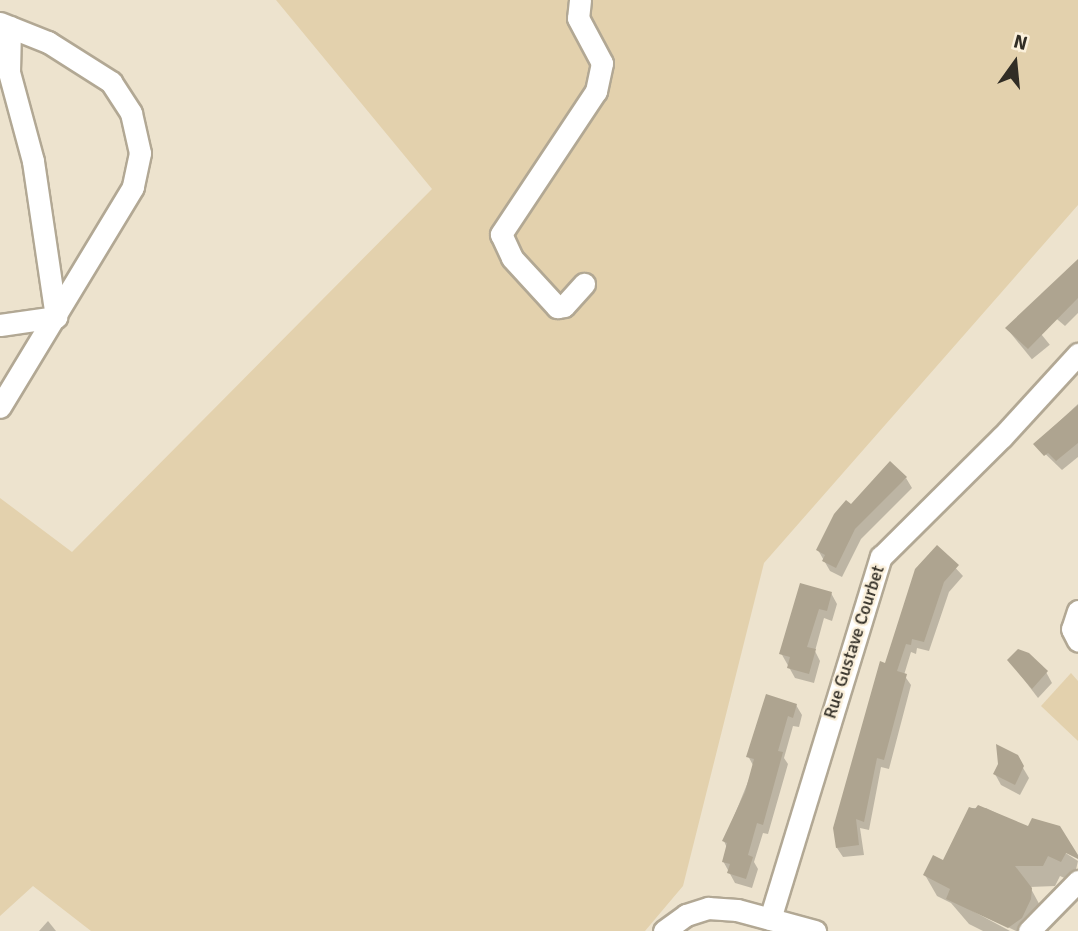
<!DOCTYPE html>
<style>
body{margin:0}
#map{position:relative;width:1078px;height:931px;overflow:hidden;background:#ede3ce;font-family:Signika,sans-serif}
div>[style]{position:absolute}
.green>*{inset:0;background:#e3d1ad}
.shadow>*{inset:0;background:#0003;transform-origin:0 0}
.building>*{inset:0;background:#aea490}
.roads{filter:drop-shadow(2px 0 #b2a894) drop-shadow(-2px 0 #b2a894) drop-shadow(0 2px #b2a894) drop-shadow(0 -2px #b2a894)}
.minor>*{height:21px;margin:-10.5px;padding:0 10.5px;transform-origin:10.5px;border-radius:10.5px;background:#fff}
span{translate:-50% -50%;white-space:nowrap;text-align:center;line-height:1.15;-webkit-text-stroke:5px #fbf0db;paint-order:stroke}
.street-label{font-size:18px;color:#312d25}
.north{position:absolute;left:980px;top:28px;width:70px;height:70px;-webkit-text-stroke:5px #fbf0db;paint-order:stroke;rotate:15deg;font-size:19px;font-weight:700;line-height:28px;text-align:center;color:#312d25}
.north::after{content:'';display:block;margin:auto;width:24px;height:32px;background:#312d25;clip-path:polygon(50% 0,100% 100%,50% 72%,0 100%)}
</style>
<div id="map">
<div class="green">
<i style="clip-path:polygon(276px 0,1078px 0,1078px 205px,764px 563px,683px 886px,645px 931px,91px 931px,33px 886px,0 916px,0 498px,72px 552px,432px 189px)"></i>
<i style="clip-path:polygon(1071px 673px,1078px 681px,1078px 741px,1041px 706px)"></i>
</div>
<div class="shadow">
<i style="clip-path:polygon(1078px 268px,1078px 313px,1065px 326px,1044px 308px)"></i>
<i style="left:1024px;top:313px;width:41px;height:23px;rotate:51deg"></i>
<i style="clip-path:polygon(1078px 404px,1078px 457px,1062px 470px,1035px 444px)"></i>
<i style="clip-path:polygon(906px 478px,912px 488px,861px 539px,842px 577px,830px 571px,818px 550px)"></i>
<i style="clip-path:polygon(937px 548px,963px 576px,949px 592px,929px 651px,917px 648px,916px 654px,911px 652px,904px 675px,911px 685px,889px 769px,881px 767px,869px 830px,860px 828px,864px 855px,843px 857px,837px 848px,886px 665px)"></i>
<i style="clip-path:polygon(831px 593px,837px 604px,832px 621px,824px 618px,815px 651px,820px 661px,814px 683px,795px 678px,781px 653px)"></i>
<i style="clip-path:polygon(1009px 660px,1046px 672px,1052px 683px,1038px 698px)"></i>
<i style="clip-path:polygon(796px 705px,802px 715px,799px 727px,793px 726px,784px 758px,788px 764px,768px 834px,763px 833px,754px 862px,758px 869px,752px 888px,735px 883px,723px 861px,727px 848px,724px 841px,754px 767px,748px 756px)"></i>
<i style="clip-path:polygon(1016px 756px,1029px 778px,1020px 795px,1001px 785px,995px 774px)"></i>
<i style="clip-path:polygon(970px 808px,986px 808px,1028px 829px,1078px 861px,1073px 882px,1060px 876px,1055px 886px,1030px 887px,1043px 911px,1036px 931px,1016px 931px,956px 902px,1010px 931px,983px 931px,969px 924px,951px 903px,937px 896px,925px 875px,944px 862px)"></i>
<i style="clip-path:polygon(48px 921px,56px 931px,39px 931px)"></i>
</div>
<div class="building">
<i style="clip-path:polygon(1078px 259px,1078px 298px,1028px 349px,1005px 328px)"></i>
<i style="clip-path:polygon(1078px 405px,1078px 443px,1056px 461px,1048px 453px,1044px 456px,1033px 444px)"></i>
<i style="clip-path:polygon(890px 461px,907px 477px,855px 529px,836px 568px,822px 561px,825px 555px,816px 550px,834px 514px,846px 500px,851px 504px)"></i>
<i style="clip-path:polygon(937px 545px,959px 565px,944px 582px,924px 642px,912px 639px,911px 645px,906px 644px,897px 671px,907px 674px,884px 760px,877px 758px,864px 822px,856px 819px,859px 845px,836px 848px,833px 828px,880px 661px,885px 663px,915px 569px)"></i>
<i style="clip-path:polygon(800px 583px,832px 592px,827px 611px,819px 609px,807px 647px,816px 649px,809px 674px,787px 668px,790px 657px,779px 654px)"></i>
<i style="clip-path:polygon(1018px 649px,1029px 653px,1048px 671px,1032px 689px,1007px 660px)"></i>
<i style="clip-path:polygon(766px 694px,797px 704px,793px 718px,788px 716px,778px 751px,783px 752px,763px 825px,757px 823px,748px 855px,753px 857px,746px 879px,727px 873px,730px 864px,722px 862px,727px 843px,722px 841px,745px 792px,754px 759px,746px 757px)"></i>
<i style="clip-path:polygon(996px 744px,1018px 755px,1024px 766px,1015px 785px,993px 774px,998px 764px)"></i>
<i style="clip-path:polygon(978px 805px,1028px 826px,1032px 818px,1060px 826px,1078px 855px,1078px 859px,1066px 853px,1061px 862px,1048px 856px,1043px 866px,1015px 866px,1032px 888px,1031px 899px,1022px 918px,1008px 928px,946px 899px,950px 889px,923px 875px,933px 855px,943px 860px,969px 807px,975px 809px)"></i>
</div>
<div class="roads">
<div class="minor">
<i style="left:580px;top:0;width:18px;rotate:96deg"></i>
<i style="left:578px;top:18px;width:51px;rotate:61.9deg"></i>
<i style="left:602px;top:63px;width:29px;rotate:102deg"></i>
<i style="left:596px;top:91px;width:172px;rotate:123.6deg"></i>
<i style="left:501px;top:234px;width:26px;rotate:65deg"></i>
<i style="left:512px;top:258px;width:67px;rotate:47.4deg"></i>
<i style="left:557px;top:307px;width:7px;rotate:-8deg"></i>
<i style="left:564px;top:306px;width:30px;rotate:-48deg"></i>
<i style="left:0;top:23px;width:52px;rotate:21.6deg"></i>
<i style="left:48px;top:42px;width:75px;rotate:32.4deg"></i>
<i style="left:111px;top:82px;width:37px;rotate:57deg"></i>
<i style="left:131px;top:113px;width:41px;rotate:77.3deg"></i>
<i style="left:140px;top:153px;width:35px;rotate:102deg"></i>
<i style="left:133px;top:187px;width:257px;rotate:121.2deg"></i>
<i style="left:0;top:325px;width:57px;rotate:-8.1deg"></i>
<i style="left:56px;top:317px;width:158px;rotate:-98.4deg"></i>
<i style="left:33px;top:161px;width:92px;rotate:-105.1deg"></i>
<i style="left:9px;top:72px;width:45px;rotate:-88.7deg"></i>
<i style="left:1078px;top:611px;width:19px;rotate:108deg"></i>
<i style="left:1072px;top:629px;width:13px;rotate:63deg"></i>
<i style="left:770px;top:919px;width:379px;rotate:-73deg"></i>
<i style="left:881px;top:557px;width:170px;rotate:-44.8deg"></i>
<i style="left:1002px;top:437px;width:113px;rotate:-47.5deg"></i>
<i style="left:664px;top:931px;width:27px;rotate:-36deg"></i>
<i style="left:686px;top:915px;width:23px;rotate:-18deg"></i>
<i style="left:708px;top:908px;width:29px;rotate:4deg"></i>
<i style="left:737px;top:910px;width:81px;rotate:15.1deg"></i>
<i style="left:1029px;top:931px;width:70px;rotate:-45.6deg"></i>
</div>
</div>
<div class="street-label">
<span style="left:854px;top:642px;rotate:-72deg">Rue Gustave Courbet</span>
</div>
<div class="north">N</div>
</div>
